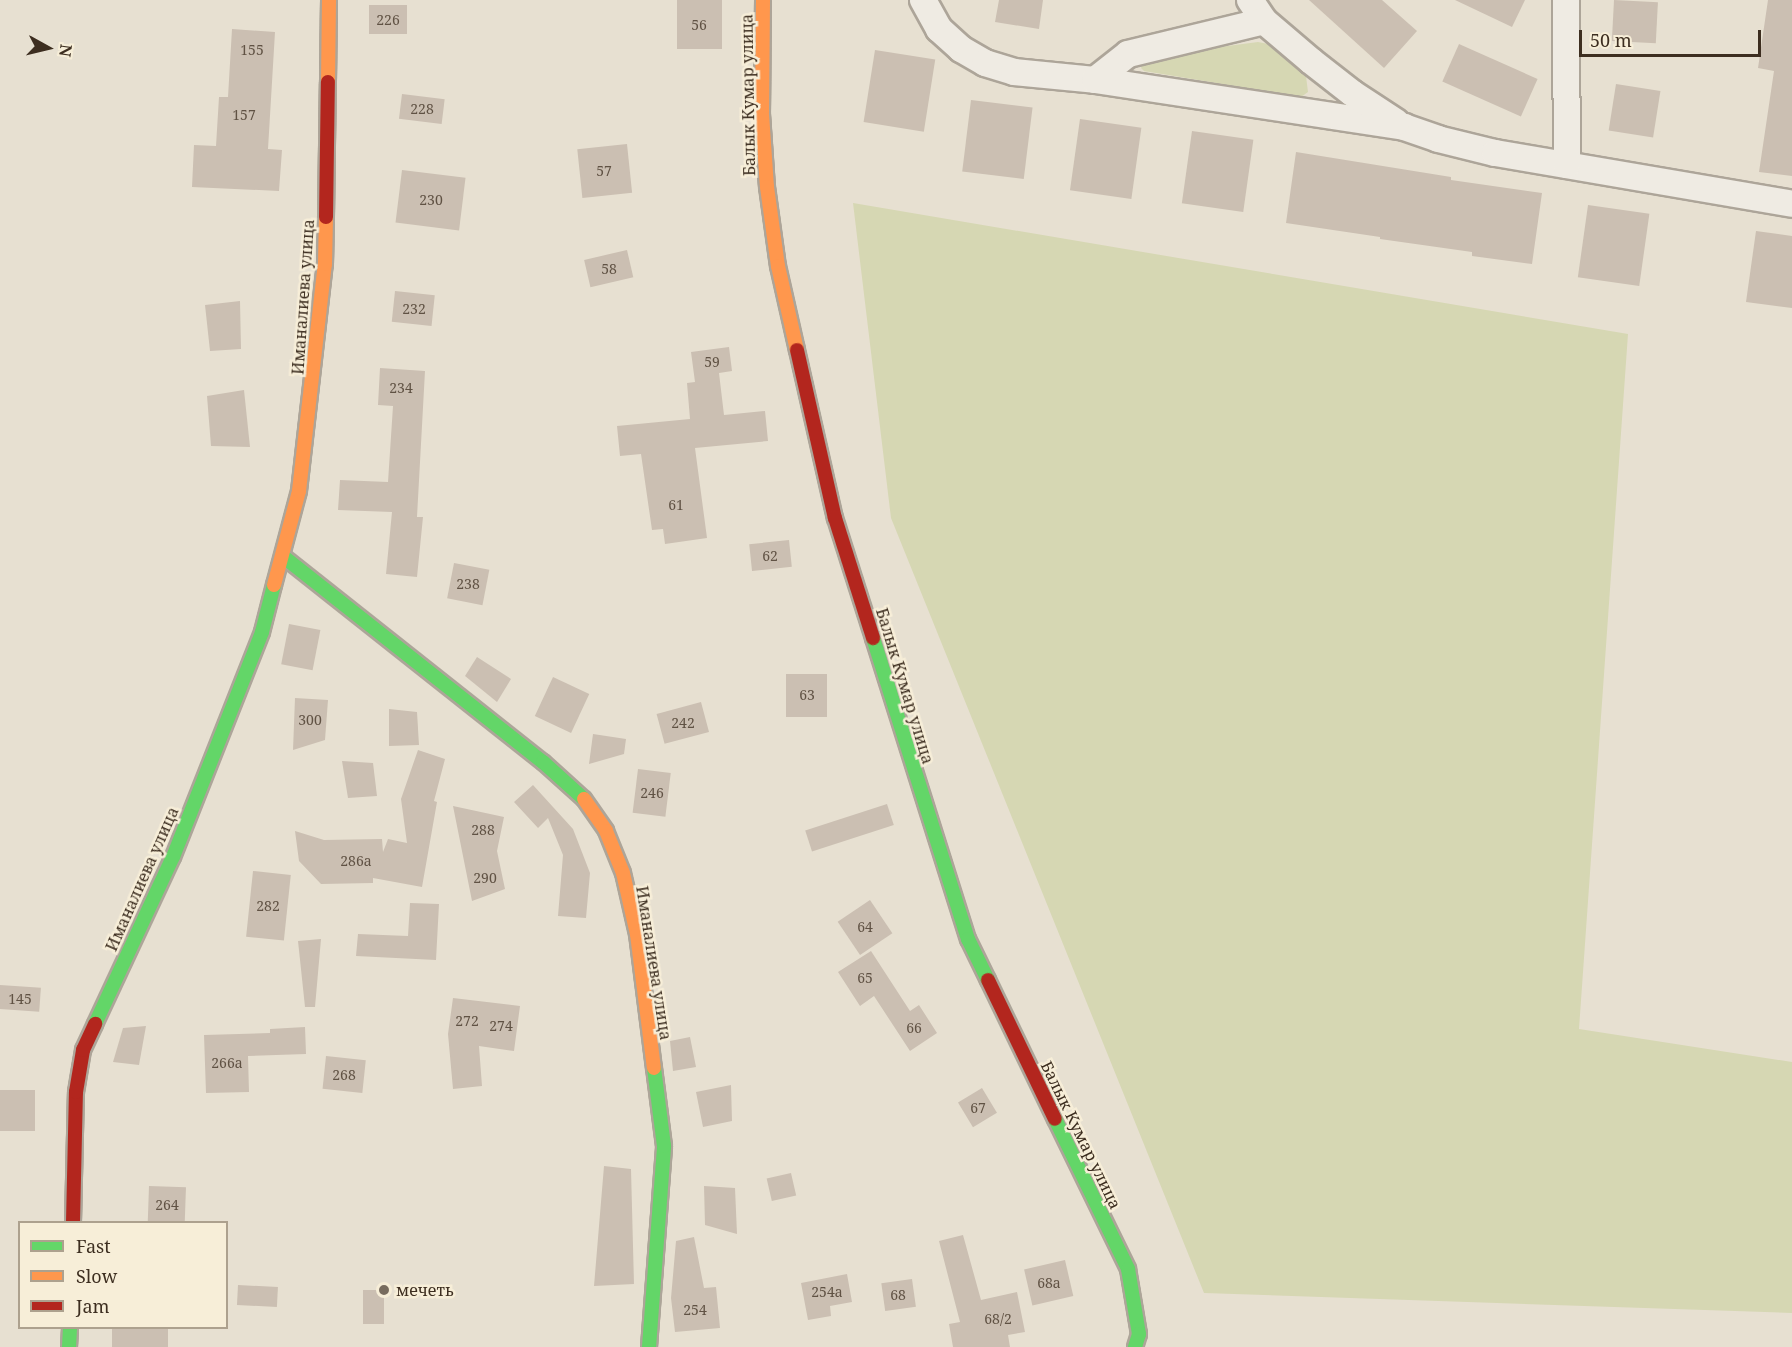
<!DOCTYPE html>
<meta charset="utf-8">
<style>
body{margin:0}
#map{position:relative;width:1792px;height:1347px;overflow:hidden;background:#e7e0d1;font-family:"Noto Serif",serif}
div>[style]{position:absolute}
.green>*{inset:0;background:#d6d7b3}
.building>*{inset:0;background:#cbbfb2;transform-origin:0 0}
.roads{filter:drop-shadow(2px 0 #ada599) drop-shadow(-2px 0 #ada599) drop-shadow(0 2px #ada599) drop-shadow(0 -2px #ada599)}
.street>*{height:26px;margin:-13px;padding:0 13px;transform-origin:13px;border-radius:13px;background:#efebe3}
.fast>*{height:14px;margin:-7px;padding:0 7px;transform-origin:7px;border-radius:7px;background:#63d668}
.slow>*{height:14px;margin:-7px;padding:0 7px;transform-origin:7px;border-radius:7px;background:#ff974d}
.jam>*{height:14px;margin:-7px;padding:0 7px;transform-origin:7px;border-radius:7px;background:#b3261e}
.dots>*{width:16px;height:16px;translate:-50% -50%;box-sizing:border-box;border:3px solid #f7eed8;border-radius:50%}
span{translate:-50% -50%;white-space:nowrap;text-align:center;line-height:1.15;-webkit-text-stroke:5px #f7eed8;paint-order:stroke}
.number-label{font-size:14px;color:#605244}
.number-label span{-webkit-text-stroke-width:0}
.street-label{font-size:16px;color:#3d2e20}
.poi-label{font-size:16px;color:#3d2e20}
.left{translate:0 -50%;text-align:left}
.legend{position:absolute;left:18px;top:1221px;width:210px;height:108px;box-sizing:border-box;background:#f7eed8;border:2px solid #ada18e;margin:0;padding:8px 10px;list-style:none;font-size:18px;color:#3d2e20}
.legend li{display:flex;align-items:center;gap:12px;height:30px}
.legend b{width:30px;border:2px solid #ada18e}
.north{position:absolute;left:18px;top:18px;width:60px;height:60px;-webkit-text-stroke:4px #f7eed8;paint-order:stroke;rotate:98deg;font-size:16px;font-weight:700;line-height:24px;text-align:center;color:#3d2e20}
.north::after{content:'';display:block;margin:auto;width:21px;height:27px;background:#3d2e20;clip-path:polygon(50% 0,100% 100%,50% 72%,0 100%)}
.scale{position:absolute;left:1579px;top:30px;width:182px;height:27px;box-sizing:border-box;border:3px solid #3d2e20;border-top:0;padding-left:8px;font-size:18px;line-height:21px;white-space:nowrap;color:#3d2e20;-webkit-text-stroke:4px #f7eed8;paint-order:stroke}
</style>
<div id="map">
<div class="green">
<i style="clip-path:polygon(1258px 42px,1273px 45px,1293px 58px,1306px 76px,1308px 92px,1301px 97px,1144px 71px,1141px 68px,1143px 64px,1197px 50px)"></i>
<i style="clip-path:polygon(853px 203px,1628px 334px,1579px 1029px,1792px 1062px,1792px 1313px,1204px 1293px,891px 518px)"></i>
</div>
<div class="building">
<i style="left:677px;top:0;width:45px;height:49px"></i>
<i style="clip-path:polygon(999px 0,1043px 0,1039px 29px,995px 22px)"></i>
<i style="clip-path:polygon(1309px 0,1382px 0,1417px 31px,1384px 68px)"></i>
<i style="clip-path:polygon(1455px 0,1525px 0,1512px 27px)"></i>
<i style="left:1614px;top:0;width:44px;height:41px;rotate:3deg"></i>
<i style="clip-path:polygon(1768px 0,1792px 0,1792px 176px,1759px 172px,1774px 71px,1758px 68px)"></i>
<i style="left:369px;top:5px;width:38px;height:29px"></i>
<i style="clip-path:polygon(232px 29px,275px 32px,268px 149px,282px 150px,279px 191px,192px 187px,194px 145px,216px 146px,219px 97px,228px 97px)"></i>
<i style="left:1459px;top:44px;width:86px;height:41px;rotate:24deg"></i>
<i style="left:875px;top:50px;width:61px;height:73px;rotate:9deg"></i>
<i style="left:1616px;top:84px;width:45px;height:47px;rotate:9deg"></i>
<i style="left:402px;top:94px;width:43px;height:25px;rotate:7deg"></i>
<i style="left:971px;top:100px;width:62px;height:72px;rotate:7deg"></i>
<i style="left:1080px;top:119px;width:62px;height:72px;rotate:8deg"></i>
<i style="left:1192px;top:131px;width:62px;height:73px;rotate:8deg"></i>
<i style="left:627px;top:144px;width:49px;height:50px;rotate:84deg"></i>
<i style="clip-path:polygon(1296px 152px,1451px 177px,1451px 180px,1542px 193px,1532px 264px,1472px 256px,1472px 252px,1380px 239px,1380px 237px,1286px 223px)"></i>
<i style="left:402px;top:170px;width:64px;height:53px;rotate:7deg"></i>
<i style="left:1588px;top:205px;width:62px;height:73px;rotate:8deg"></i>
<i style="clip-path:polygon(1756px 231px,1792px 236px,1792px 308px,1746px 302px)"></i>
<i style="left:627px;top:250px;width:28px;height:44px;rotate:77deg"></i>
<i style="left:395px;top:291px;width:40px;height:31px;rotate:6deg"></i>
<i style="clip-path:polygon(240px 301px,241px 349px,210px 351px,205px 305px)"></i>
<i style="clip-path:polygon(729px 347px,732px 371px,719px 373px,724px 415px,765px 411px,768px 441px,695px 448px,707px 538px,665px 544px,663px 529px,652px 530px,641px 454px,620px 456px,617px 426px,690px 419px,687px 383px,695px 382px,691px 352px)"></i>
<i style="clip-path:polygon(380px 368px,425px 371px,417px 517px,423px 517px,417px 577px,386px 574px,392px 512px,338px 510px,340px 480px,388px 482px,393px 406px,378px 405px)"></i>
<i style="clip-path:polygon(244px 390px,250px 447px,211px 446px,207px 396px)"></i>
<i style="left:789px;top:540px;width:27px;height:40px;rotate:84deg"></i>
<i style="left:454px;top:563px;width:36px;height:36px;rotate:11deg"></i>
<i style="left:289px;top:624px;width:32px;height:41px;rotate:11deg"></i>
<i style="clip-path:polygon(477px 657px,511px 679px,497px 702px,465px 676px)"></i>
<i style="left:786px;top:674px;width:41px;height:43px"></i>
<i style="left:553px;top:677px;width:40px;height:43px;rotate:25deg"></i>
<i style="clip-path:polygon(295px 698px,328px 700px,325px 740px,293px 750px)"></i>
<i style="left:701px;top:702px;width:31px;height:46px;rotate:75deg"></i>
<i style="clip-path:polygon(389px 709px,417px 712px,419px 745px,389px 746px)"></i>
<i style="clip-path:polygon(593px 734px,626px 739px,624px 754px,589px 764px)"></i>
<i style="clip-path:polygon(418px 750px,445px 759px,434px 801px,437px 802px,422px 887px,373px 878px,373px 883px,321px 884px,299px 861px,295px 831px,324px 840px,382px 839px,383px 852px,388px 839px,407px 843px,401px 799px)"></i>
<i style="clip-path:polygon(342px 761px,373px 763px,377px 796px,348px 798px)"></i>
<i style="left:638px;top:769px;width:33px;height:44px;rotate:7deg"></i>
<i style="clip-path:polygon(533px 785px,573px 829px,590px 873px,586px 918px,558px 916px,563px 855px,548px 818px,538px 828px,514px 802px)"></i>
<i style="left:887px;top:804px;width:22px;height:86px;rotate:72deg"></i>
<i style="clip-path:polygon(453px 806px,504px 817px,497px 851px,505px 889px,472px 901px)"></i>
<i style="left:253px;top:871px;width:38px;height:66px;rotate:6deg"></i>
<i style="left:870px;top:900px;width:40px;height:39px;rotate:56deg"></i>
<i style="clip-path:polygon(410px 903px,439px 904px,436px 960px,356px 956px,358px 934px,408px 936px)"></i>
<i style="clip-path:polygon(321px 939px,315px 1007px,305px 1007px,298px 941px)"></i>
<i style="clip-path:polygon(871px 951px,910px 1011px,919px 1005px,937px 1033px,910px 1051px,874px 996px,860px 1006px,838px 972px)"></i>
<i style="left:0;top:985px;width:41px;height:24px;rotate:4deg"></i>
<i style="clip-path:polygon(453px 998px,520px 1006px,514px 1051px,479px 1046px,482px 1086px,453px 1089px,448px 1034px)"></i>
<i style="clip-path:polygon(146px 1026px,139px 1065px,113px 1062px,123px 1028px)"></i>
<i style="clip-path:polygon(305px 1027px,306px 1054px,248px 1056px,249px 1092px,206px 1093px,204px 1035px,270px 1033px,270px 1029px)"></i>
<i style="clip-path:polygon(690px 1037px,696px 1067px,673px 1071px,670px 1041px)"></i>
<i style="left:326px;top:1056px;width:40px;height:33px;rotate:6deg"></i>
<i style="clip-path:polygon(731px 1085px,732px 1121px,703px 1127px,696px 1092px)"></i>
<i style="left:982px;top:1088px;width:29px;height:28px;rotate:59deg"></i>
<i style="left:0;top:1090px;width:35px;height:41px"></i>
<i style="clip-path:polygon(604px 1166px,631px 1169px,634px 1284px,594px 1286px)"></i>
<i style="left:791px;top:1173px;width:23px;height:25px;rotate:77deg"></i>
<i style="left:149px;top:1186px;width:37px;height:36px;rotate:2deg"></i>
<i style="clip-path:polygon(704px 1186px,735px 1188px,737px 1234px,705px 1225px)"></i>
<i style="clip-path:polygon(963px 1235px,981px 1300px,1017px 1292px,1025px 1332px,1008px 1335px,1010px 1347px,953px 1347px,949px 1324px,960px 1322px,939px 1241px)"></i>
<i style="clip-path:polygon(694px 1237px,704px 1288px,716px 1287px,720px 1328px,675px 1332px,671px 1298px,676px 1241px)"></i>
<i style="left:1065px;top:1260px;width:37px;height:42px;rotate:77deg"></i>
<i style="clip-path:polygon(847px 1274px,852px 1302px,830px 1306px,831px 1316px,808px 1320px,801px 1283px)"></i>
<i style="left:912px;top:1279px;width:28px;height:31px;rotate:82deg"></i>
<i style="left:238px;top:1285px;width:40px;height:20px;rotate:3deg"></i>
<i style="left:363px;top:1290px;width:21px;height:34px"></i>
<i style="left:112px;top:1328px;width:56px;height:19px"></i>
</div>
<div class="roads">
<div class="street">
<i style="left:923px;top:0;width:33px;rotate:61deg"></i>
<i style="left:939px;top:29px;width:30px;rotate:42deg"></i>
<i style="left:961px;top:49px;width:28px;rotate:30deg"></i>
<i style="left:985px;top:63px;width:30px;rotate:17deg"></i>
<i style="left:1014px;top:72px;width:81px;rotate:5.6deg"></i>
<i style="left:1095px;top:80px;width:313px;rotate:8.6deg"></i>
<i style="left:1404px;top:127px;width:36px;rotate:19deg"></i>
<i style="left:1438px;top:139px;width:59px;rotate:13.8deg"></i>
<i style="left:1495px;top:153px;width:301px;rotate:9.7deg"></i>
<i style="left:1250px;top:0;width:25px;rotate:56deg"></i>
<i style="left:1264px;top:21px;width:62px;rotate:40.4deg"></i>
<i style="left:1311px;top:61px;width:52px;rotate:38deg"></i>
<i style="left:1352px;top:93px;width:53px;rotate:33.4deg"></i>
<i style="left:1566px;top:0;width:165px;rotate:89.7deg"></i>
<i style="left:1095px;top:80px;width:42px;rotate:-38.2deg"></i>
<i style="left:1128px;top:54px;width:140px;rotate:-13.6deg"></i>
</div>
<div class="fast">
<i style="left:284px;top:557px;width:330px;rotate:38.4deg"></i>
<i style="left:543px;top:762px;width:55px;rotate:42.1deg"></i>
<i style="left:873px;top:638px;width:316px;rotate:72.5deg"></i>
<i style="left:968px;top:939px;width:46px;rotate:64deg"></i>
<i style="left:95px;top:1024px;width:184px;rotate:-65deg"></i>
<i style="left:173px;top:857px;width:242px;rotate:-68.4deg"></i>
<i style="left:262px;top:632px;width:49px;rotate:-75.7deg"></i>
<i style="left:1055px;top:1119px;width:167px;rotate:64deg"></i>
<i style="left:1128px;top:1269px;width:66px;rotate:80.4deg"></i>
<i style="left:1139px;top:1334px;width:14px;rotate:107deg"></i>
<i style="left:69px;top:1347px;width:19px;rotate:-87deg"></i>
<i style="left:649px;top:1347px;width:202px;rotate:-85.7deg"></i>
<i style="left:664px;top:1146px;width:79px;rotate:-97.3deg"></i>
</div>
<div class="slow">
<i style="left:763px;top:0;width:114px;rotate:90.5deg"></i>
<i style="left:762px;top:114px;width:73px;rotate:86.1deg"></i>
<i style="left:767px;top:187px;width:80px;rotate:82.1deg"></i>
<i style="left:778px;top:266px;width:86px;rotate:77.3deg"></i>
<i style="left:328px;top:82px;width:82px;rotate:-89.3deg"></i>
<i style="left:274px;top:585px;width:97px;rotate:-75.1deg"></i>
<i style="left:299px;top:491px;width:228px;rotate:-83.5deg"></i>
<i style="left:325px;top:264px;width:47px;rotate:-88.8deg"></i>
<i style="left:584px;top:799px;width:39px;rotate:55deg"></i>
<i style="left:606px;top:831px;width:45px;rotate:68deg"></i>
<i style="left:623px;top:873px;width:63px;rotate:77.1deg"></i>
<i style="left:637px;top:934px;width:135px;rotate:82.8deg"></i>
</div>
<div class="jam">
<i style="left:326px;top:217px;width:135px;rotate:-89.2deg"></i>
<i style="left:797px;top:350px;width:172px;rotate:77.3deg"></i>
<i style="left:835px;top:518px;width:126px;rotate:72.4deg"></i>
<i style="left:988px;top:980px;width:154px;rotate:64.3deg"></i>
<i style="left:73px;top:1222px;width:130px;rotate:-88.7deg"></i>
<i style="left:76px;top:1092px;width:43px;rotate:-80.5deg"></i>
<i style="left:83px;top:1050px;width:29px;rotate:-65deg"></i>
</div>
</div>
<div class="dots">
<i style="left:384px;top:1290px;background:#786c5e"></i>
</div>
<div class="number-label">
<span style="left:388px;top:20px">226</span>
<span style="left:699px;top:25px">56</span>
<span style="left:252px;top:50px">155</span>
<span style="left:422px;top:109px">228</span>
<span style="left:244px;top:115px">157</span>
<span style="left:604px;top:171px">57</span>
<span style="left:431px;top:200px">230</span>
<span style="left:609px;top:269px">58</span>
<span style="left:414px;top:309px">232</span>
<span style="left:712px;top:362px">59</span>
<span style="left:401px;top:388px">234</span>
<span style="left:676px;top:505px">61</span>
<span style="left:770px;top:556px">62</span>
<span style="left:468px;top:584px">238</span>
<span style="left:807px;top:695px">63</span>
<span style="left:310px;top:720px">300</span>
<span style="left:683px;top:723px">242</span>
<span style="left:652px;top:793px">246</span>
<span style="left:483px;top:830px">288</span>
<span style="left:356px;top:861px">286а</span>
<span style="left:485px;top:878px">290</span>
<span style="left:268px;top:906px">282</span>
<span style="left:865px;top:927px">64</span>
<span style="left:865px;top:978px">65</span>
<span style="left:20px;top:999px">145</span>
<span style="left:467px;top:1021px">272</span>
<span style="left:501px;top:1026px">274</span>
<span style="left:914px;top:1028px">66</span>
<span style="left:227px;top:1063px">266а</span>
<span style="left:344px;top:1075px">268</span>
<span style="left:978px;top:1108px">67</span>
<span style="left:167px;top:1205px">264</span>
<span style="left:1049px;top:1283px">68а</span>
<span style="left:827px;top:1292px">254а</span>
<span style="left:898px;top:1295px">68</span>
<span style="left:695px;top:1310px">254</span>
<span style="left:998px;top:1319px">68/2</span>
</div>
<div class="street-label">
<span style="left:748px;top:95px;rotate:-91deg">Балык Кумар улица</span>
<span style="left:303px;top:297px;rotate:-86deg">Иманалиева улица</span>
<span style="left:905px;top:686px;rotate:73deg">Балык Кумар улица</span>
<span style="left:142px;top:879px;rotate:-66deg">Иманалиева улица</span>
<span style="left:654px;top:963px;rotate:81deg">Иманалиева улица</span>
<span style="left:1081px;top:1135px;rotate:64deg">Балык Кумар улица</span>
</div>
<div class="poi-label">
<span class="left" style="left:396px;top:1290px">мечеть</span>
</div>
<ul class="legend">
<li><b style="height:8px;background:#63d668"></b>Fast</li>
<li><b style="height:8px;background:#ff974d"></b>Slow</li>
<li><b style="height:8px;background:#b3261e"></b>Jam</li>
</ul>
<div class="north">N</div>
<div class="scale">50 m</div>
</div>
